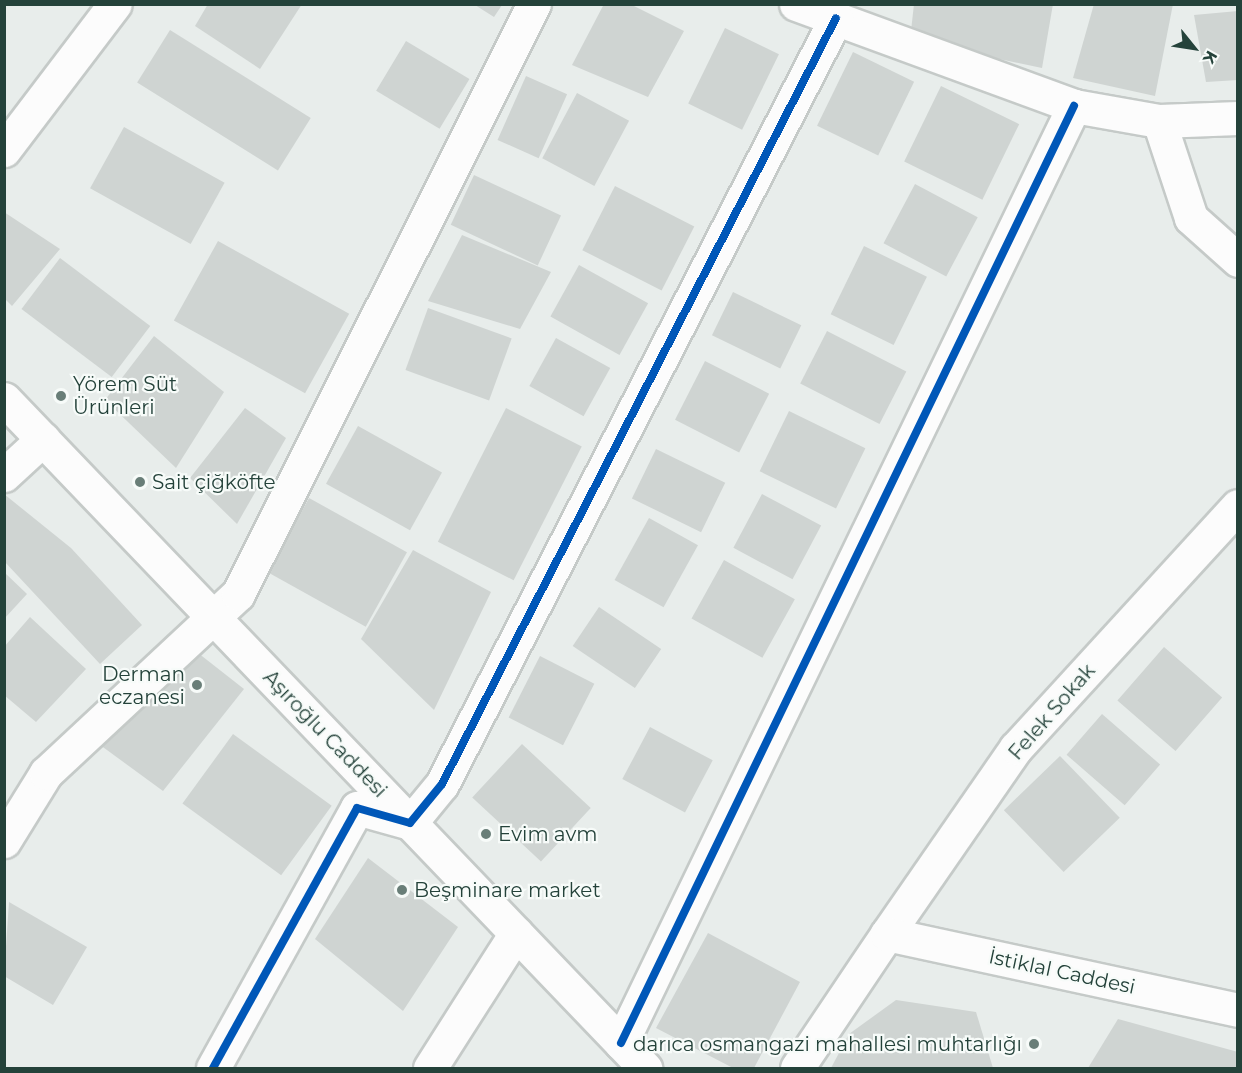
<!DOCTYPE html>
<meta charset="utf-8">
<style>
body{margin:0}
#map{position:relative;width:1242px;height:1073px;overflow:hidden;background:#e8edeb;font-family:Montserrat,sans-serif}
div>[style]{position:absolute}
.building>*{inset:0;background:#cfd4d2;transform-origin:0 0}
.roads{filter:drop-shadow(2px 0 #c5cac8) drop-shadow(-2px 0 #c5cac8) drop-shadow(0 2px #c5cac8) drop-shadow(0 -2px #c5cac8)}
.minor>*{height:33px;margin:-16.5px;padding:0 16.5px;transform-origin:16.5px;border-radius:16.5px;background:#fcfcfc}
.tertiary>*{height:33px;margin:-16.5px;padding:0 16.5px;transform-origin:16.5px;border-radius:16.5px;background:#fcfcfc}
.cycleway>*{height:8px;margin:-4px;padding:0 4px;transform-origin:4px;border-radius:4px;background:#0057b8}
.dots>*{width:16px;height:16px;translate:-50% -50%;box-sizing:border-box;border:3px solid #f7fbf9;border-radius:50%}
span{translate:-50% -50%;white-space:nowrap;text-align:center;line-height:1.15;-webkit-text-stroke:4.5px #f7fbf9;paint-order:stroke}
.poi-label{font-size:20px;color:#24423a}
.left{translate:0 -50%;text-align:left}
.right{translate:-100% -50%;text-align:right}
.street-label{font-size:20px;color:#24423a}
.frame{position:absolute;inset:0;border:6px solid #24423a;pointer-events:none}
.north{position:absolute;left:1164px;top:18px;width:60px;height:60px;-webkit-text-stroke:4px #f7fbf9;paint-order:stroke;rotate:120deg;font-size:16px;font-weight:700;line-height:24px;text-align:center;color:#24423a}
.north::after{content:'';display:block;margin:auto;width:21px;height:27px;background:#24423a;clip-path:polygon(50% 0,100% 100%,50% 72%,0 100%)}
</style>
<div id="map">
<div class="building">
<i style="clip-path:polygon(208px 4px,302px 4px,260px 69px,195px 26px)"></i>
<i style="clip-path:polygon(604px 4px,630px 4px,684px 31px,648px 97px,572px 65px)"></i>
<i style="clip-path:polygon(914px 4px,1053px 4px,1042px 68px,910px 40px)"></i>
<i style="clip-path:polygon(1094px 4px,1173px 4px,1155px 96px,1073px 78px)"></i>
<i style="clip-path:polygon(475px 5px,502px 5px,494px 17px)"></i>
<i style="clip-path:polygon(1238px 11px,1238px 80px,1206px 82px,1194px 15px)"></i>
<i style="left:725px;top:28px;width:60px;height:84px;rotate:26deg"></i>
<i style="left:170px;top:30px;width:166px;height:62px;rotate:32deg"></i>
<i style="left:406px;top:41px;width:74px;height:58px;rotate:31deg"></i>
<i style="left:853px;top:52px;width:68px;height:82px;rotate:26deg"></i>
<i style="left:526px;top:76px;width:45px;height:70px;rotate:24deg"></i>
<i style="left:941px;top:86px;width:87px;height:84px;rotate:26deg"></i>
<i style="left:577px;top:93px;width:59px;height:74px;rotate:28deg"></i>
<i style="left:124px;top:127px;width:115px;height:70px;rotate:29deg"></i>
<i style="left:474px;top:175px;width:96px;height:55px;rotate:25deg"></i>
<i style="left:915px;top:184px;width:71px;height:67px;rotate:28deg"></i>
<i style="left:615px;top:186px;width:89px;height:72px;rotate:27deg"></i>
<i style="clip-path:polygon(4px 212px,60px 249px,12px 306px,4px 298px)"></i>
<i style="clip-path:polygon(462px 235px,551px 272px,520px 329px,428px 301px)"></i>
<i style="left:218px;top:241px;width:150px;height:91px;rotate:29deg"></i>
<i style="left:864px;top:246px;width:70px;height:76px;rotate:26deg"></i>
<i style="left:60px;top:258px;width:113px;height:64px;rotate:37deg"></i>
<i style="left:579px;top:265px;width:79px;height:59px;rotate:29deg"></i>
<i style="left:733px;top:292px;width:76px;height:48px;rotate:26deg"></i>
<i style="left:428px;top:308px;width:89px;height:66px;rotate:20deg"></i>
<i style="left:827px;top:331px;width:89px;height:59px;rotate:27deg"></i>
<i style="clip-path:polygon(154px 336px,224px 392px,176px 468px,105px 400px)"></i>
<i style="left:556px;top:338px;width:62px;height:55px;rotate:29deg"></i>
<i style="left:705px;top:361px;width:72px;height:66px;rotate:27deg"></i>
<i style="clip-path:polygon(245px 408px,286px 438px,237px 524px,190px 478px)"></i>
<i style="left:506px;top:408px;width:85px;height:150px;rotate:27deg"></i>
<i style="left:789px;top:411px;width:85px;height:67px;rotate:26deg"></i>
<i style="left:358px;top:426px;width:96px;height:66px;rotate:29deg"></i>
<i style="left:656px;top:449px;width:77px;height:55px;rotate:26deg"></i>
<i style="clip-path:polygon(4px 494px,71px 548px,142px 625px,100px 664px,4px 561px)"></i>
<i style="left:762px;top:494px;width:67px;height:61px;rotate:28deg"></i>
<i style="left:309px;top:498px;width:112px;height:85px;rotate:29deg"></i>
<i style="left:649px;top:518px;width:56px;height:71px;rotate:29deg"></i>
<i style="clip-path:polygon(413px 550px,491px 592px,434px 710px,361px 639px)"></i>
<i style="left:724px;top:560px;width:81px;height:67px;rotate:29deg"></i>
<i style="clip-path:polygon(4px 572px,27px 594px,4px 619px)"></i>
<i style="left:599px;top:607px;width:75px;height:47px;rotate:34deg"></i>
<i style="clip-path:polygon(30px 617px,86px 669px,36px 722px,4px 695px,4px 647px)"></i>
<i style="left:1164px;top:647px;width:77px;height:71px;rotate:41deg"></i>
<i style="clip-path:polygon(193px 649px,244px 689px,163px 791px,96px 742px)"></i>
<i style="left:540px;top:656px;width:61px;height:69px;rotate:27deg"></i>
<i style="left:1102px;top:714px;width:77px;height:54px;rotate:41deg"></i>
<i style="left:650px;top:727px;width:71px;height:59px;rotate:28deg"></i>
<i style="left:233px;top:734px;width:122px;height:86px;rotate:36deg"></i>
<i style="left:522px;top:744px;width:94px;height:73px;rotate:43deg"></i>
<i style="left:1060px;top:756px;width:86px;height:78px;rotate:46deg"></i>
<i style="clip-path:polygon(368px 858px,458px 927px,403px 1011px,315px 939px)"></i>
<i style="clip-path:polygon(9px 902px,87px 947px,53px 1005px,4px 976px)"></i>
<i style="clip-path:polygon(708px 933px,800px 982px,754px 1068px,733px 1068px,656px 1028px)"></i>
<i style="clip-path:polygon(896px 1000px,976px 1012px,993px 1068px,831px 1068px,849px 1034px)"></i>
<i style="clip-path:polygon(1118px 1019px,1238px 1052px,1238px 1068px,1088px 1068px)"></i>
</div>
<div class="roads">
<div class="minor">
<i style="left:796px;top:4px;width:296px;rotate:20.1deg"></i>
<i style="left:1074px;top:106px;width:86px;rotate:10deg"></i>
<i style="left:1159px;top:121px;width:79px;rotate:-2.2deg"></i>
<i style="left:1159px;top:121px;width:102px;rotate:71.7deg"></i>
<i style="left:1191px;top:218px;width:63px;rotate:41.8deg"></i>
<i style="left:4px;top:150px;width:183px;rotate:-52.8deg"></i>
<i style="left:4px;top:475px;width:53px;rotate:-42.7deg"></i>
<i style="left:4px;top:841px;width:80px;rotate:-58.3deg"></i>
<i style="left:46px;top:773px;width:262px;rotate:-43deg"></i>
<i style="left:238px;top:594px;width:660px;rotate:-63.36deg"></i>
<i style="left:887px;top:934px;width:226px;rotate:-55.3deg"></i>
<i style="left:1016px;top:748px;width:328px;rotate:-47.5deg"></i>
<i style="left:621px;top:1043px;width:1041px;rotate:-64.2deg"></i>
<i style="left:213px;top:1068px;width:297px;rotate:-61deg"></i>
<i style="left:357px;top:808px;width:55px;rotate:15.8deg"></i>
<i style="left:410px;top:823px;width:50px;rotate:-50.6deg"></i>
<i style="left:442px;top:784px;width:861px;rotate:-62.78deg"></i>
</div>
<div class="tertiary">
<i style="left:4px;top:399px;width:927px;rotate:46.22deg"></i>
<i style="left:430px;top:1068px;width:160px;rotate:-57.5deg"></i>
<i style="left:797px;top:1068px;width:161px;rotate:-56.1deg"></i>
<i style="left:887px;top:934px;width:359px;rotate:12.2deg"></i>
</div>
</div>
<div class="cycleway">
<i style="left:621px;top:1043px;width:1041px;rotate:-64.2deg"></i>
<i style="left:213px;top:1068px;width:297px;rotate:-61deg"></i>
<i style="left:357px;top:808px;width:55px;rotate:15.8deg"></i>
<i style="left:410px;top:823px;width:50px;rotate:-50.6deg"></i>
<i style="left:442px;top:784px;width:861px;rotate:-62.78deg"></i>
</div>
<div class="dots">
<i style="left:61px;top:396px;background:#697e78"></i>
<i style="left:140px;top:482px;background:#697e78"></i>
<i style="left:197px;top:685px;background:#697e78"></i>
<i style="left:486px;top:834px;background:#697e78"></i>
<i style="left:402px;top:890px;background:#697e78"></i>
<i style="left:1034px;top:1044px;background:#697e78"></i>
</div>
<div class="poi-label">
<span class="left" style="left:73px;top:396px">Yörem Süt<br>Ürünleri</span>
<span class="left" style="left:152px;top:482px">Sait çiğköfte</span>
<span class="right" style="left:185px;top:686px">Derman<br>eczanesi</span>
<span class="left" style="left:498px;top:834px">Evim avm</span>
<span class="left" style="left:414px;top:890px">Beşminare market</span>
<span class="right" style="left:1022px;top:1044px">darıca osmangazi mahallesi muhtarlığı</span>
</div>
<div class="street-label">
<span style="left:1052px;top:712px;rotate:-49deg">Felek Sokak</span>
<span style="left:325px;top:734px;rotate:46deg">Aşıroğlu Caddesi</span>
<span style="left:1062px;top:972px;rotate:12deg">İstiklal Caddesi</span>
</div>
<div class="frame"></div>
<div class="north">K</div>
</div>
